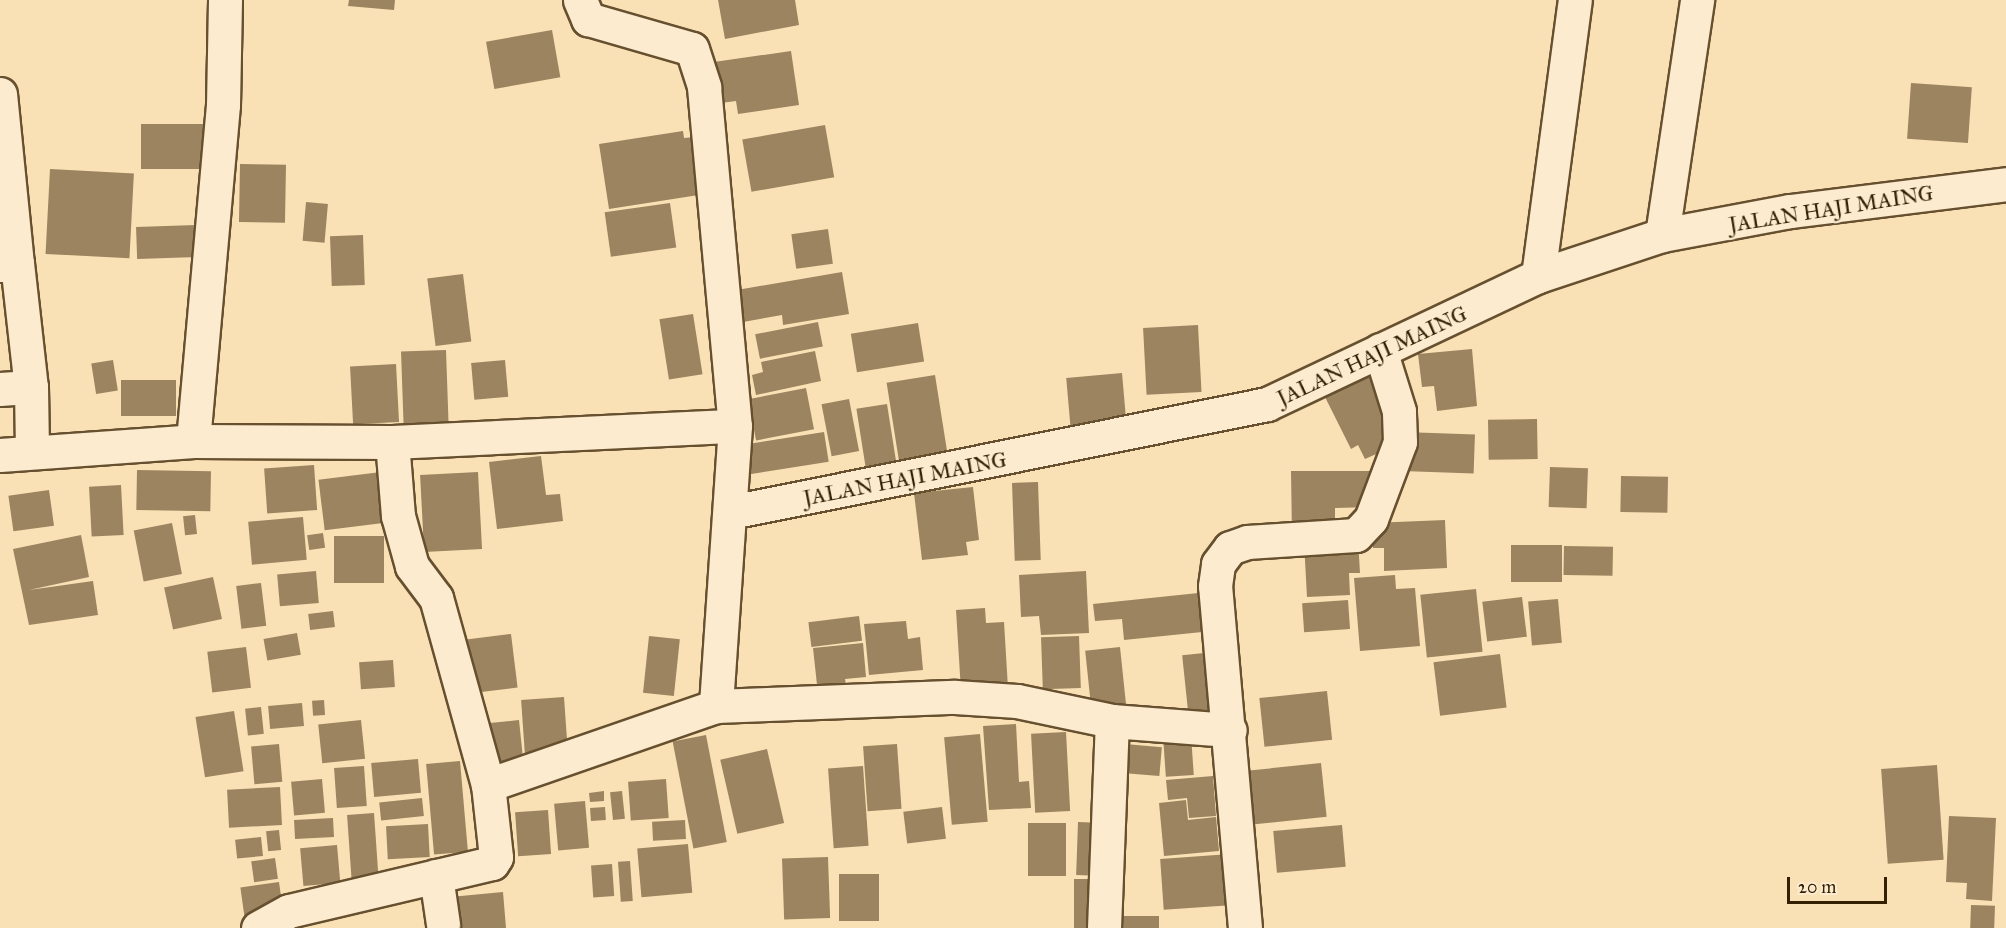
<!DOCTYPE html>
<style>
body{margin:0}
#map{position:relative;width:2006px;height:928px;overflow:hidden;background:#fae0b5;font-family:"IM FELL Great Primer",serif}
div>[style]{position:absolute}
.building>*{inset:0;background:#9b845f;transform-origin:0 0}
.roads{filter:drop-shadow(2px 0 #66502f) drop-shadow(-2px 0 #66502f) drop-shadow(0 2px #66502f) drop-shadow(0 -2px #66502f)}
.minor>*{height:33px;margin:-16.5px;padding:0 16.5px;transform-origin:16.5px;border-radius:16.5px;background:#fcebcf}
span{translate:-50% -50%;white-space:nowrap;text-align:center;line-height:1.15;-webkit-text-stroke:4.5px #fcebcf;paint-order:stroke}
.street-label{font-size:21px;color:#342002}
.scale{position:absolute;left:1787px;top:877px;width:100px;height:27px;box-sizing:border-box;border:3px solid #342002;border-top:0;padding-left:8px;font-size:18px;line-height:21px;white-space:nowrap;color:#342002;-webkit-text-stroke:4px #fcebcf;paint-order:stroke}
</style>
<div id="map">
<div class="building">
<i style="clip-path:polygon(349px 0,395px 0,394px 10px,348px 6px)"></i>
<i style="clip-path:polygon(718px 0,795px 0,799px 25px,725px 39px)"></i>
<i style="left:552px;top:30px;width:48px;height:67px;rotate:80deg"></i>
<i style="clip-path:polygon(791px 51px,799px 105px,738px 114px,736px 101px,713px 104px,707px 63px)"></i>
<i style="left:1911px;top:83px;width:61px;height:56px;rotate:4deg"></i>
<i style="left:141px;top:124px;width:72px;height:45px"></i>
<i style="left:825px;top:125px;width:53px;height:84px;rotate:80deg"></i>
<i style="clip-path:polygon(683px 131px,684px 138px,696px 137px,705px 194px,609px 209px,599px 144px)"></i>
<i style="left:240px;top:164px;width:46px;height:58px;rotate:1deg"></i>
<i style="left:50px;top:169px;width:84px;height:85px;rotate:3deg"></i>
<i style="left:306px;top:202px;width:22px;height:39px;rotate:5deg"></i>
<i style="left:670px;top:203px;width:45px;height:66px;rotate:82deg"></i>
<i style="left:196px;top:225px;width:32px;height:60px;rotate:88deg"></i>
<i style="left:828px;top:229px;width:35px;height:37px;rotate:82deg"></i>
<i style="left:363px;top:235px;width:50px;height:33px;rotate:88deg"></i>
<i style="clip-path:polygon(842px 272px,849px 314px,783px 325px,782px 315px,743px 322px,737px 290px)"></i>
<i style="left:463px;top:274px;width:68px;height:36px;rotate:83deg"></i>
<i style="left:693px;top:314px;width:61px;height:34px;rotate:81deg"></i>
<i style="left:818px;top:322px;width:25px;height:64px;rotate:79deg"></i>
<i style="left:918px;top:323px;width:39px;height:68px;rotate:81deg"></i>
<i style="left:1198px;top:325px;width:67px;height:55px;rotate:87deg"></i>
<i style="clip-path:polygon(1472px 349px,1477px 406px,1437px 411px,1434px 386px,1422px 387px,1418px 354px)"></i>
<i style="left:446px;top:350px;width:73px;height:45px;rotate:88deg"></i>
<i style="clip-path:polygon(815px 351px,821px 381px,756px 395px,752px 375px,763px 372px,761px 362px)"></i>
<i style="left:113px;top:360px;width:31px;height:22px;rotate:81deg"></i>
<i style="left:505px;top:360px;width:37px;height:34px;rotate:85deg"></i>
<i style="left:396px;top:364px;width:58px;height:46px;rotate:87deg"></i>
<i style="clip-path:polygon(1368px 368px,1397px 426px,1392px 447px,1365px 459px,1358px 445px,1351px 449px,1322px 391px)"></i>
<i style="left:1122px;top:373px;width:57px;height:56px;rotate:85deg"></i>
<i style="left:935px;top:375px;width:80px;height:49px;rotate:81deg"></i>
<i style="left:121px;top:380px;width:55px;height:36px"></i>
<i style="left:806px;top:388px;width:42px;height:59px;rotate:79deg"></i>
<i style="left:849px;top:399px;width:53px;height:28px;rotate:79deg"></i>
<i style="left:887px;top:404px;width:63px;height:31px;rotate:81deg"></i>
<i style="left:1537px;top:419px;width:40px;height:49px;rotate:89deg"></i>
<i style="left:824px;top:432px;width:30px;height:88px;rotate:81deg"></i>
<i style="left:1404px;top:432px;width:71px;height:39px;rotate:2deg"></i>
<i style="clip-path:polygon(541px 456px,546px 495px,560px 494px,563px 521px,497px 529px,489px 462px)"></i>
<i style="left:314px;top:465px;width:45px;height:50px;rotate:86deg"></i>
<i style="left:1550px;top:467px;width:38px;height:40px;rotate:2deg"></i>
<i style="left:137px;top:470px;width:74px;height:40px;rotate:1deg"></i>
<i style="clip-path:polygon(1291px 471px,1372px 471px,1372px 507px,1335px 508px,1335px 536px,1292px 536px)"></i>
<i style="left:381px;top:472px;width:51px;height:63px;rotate:83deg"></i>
<i style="left:478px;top:472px;width:77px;height:58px;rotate:87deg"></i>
<i style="left:1621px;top:476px;width:47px;height:36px;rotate:1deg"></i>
<i style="left:1038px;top:482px;width:78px;height:26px;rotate:88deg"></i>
<i style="left:121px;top:485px;width:50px;height:32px;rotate:87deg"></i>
<i style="clip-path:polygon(973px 487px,979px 540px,966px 542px,968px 555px,922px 560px,914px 493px)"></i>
<i style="left:49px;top:490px;width:36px;height:41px;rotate:82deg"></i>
<i style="left:195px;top:515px;width:19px;height:12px;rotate:84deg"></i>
<i style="left:303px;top:517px;width:43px;height:55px;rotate:85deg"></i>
<i style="clip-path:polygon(1445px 520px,1447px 568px,1384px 571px,1384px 548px,1373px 548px,1372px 523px)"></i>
<i style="left:172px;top:523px;width:52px;height:39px;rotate:79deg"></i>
<i style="left:323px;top:533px;width:15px;height:16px;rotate:82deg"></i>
<i style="clip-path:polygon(81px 535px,89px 577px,29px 590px,93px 581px,98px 615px,29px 625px,13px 549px)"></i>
<i style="left:334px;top:536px;width:50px;height:47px"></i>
<i style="clip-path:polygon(1358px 539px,1360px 573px,1349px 573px,1350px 595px,1307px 597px,1304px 542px)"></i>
<i style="left:1511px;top:545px;width:51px;height:37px"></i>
<i style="left:1564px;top:546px;width:49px;height:29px;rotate:1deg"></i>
<i style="left:316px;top:571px;width:32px;height:39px;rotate:85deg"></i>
<i style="clip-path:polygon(1086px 571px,1089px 633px,1041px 635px,1039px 616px,1021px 617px,1019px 575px)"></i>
<i style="clip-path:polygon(1395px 575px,1396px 589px,1415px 588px,1420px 646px,1360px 651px,1354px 578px)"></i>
<i style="left:213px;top:577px;width:43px;height:50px;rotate:78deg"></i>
<i style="left:261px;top:583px;width:43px;height:25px;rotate:83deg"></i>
<i style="left:1476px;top:589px;width:63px;height:56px;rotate:84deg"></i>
<i style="clip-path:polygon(1208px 592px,1212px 631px,1124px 640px,1122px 619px,1095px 621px,1093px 604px)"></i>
<i style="left:1522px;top:597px;width:40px;height:40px;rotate:83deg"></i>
<i style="left:1558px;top:599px;width:44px;height:30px;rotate:85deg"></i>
<i style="left:1348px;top:600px;width:29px;height:46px;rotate:86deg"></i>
<i style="clip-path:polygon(985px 608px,986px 623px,1004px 622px,1008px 688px,961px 691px,956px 610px)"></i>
<i style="left:333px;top:611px;width:16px;height:25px;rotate:83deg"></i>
<i style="left:859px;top:616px;width:25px;height:51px;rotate:83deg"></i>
<i style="clip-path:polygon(906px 621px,908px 639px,920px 637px,923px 670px,869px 675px,864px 624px)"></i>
<i style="left:297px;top:633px;width:22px;height:34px;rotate:80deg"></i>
<i style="left:511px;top:634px;width:54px;height:47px;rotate:83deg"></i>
<i style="left:649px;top:636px;width:31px;height:57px;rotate:6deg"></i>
<i style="left:1079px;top:636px;width:52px;height:38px;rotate:88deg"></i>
<i style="clip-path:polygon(863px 643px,866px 677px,845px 679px,847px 691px,818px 694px,813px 648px)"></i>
<i style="left:246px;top:647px;width:41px;height:39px;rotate:83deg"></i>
<i style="left:1120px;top:647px;width:59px;height:35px;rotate:84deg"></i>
<i style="left:1214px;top:652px;width:58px;height:32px;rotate:84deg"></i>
<i style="left:1500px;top:654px;width:54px;height:67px;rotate:83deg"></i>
<i style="left:393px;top:660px;width:27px;height:34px;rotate:86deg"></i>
<i style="left:1327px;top:691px;width:49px;height:68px;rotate:84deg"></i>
<i style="left:564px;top:697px;width:55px;height:43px;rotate:86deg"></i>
<i style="left:324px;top:700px;width:15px;height:12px;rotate:86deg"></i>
<i style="left:302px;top:703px;width:23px;height:34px;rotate:85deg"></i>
<i style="left:261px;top:707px;width:27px;height:16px;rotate:84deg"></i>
<i style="left:234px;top:711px;width:61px;height:39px;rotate:81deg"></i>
<i style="left:361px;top:720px;width:39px;height:43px;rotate:84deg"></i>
<i style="left:519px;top:720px;width:49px;height:32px;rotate:84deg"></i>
<i style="clip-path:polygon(1016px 724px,1019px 782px,1029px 781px,1031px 808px,989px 810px,983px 726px)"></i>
<i style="left:1066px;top:732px;width:79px;height:35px;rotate:87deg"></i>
<i style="left:980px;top:734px;width:88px;height:36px;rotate:85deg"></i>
<i style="left:706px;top:735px;width:109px;height:34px;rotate:79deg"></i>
<i style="left:1191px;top:735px;width:40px;height:28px;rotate:86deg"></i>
<i style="left:279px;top:744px;width:38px;height:28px;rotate:85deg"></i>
<i style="left:897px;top:744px;width:65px;height:34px;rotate:86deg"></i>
<i style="left:1125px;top:744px;width:37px;height:29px;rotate:5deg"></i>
<i style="left:767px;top:749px;width:76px;height:48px;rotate:77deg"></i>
<i style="left:418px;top:759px;width:34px;height:47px;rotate:85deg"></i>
<i style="left:460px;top:761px;width:91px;height:34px;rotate:85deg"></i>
<i style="left:1321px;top:763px;width:54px;height:77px;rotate:84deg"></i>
<i style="left:1937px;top:765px;width:95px;height:56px;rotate:86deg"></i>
<i style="left:364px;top:766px;width:40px;height:30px;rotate:86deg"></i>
<i style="left:863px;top:766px;width:80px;height:35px;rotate:86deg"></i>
<i style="clip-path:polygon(1213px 776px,1216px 816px,1189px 818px,1187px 798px,1168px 800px,1166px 780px)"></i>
<i style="left:322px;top:779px;width:34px;height:31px;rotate:85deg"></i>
<i style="left:666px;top:779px;width:39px;height:38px;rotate:86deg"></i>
<i style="left:280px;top:787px;width:38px;height:53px;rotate:87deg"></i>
<i style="clip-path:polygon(604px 791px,604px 801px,590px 802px,589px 793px)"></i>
<i style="left:622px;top:791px;width:28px;height:12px;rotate:84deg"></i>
<i style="left:422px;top:798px;width:18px;height:43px;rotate:84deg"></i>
<i style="clip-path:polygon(1186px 800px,1188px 820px,1216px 817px,1219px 851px,1164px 856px,1159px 803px)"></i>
<i style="left:585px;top:801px;width:47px;height:31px;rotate:85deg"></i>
<i style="left:605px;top:807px;width:13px;height:15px;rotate:86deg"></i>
<i style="left:942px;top:807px;width:32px;height:39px;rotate:83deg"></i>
<i style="left:548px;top:810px;width:44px;height:33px;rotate:86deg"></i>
<i style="left:374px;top:813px;width:67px;height:27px;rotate:86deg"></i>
<i style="clip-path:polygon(1949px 816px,1996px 818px,1992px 901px,1966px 899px,1967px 883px,1946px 882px)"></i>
<i style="left:333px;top:818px;width:19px;height:39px;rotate:87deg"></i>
<i style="left:685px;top:820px;width:19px;height:33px;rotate:87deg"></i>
<i style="left:1078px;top:822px;width:26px;height:53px;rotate:2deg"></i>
<i style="left:1028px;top:823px;width:38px;height:53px"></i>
<i style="left:428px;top:824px;width:33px;height:42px;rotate:87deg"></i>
<i style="left:1342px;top:825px;width:42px;height:69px;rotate:85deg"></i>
<i style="left:279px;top:830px;width:20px;height:13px;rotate:84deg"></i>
<i style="left:261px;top:837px;width:19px;height:26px;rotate:84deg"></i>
<i style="left:688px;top:844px;width:49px;height:51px;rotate:85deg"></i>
<i style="left:337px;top:845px;width:38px;height:37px;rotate:85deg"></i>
<i style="left:1230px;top:854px;width:51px;height:70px;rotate:86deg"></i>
<i style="left:828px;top:857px;width:61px;height:46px;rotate:88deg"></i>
<i style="left:275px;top:858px;width:21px;height:24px;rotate:82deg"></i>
<i style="left:630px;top:861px;width:40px;height:12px;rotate:86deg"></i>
<i style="left:612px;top:864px;width:32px;height:21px;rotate:86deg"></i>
<i style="left:839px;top:874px;width:40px;height:47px"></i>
<i style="left:1074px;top:879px;width:29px;height:49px"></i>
<i style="left:279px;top:882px;width:29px;height:39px;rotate:82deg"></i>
<i style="clip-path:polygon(503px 892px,506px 928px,453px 928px,450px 897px)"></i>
<i style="left:1971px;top:905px;width:24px;height:23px;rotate:2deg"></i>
<i style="left:1159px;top:916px;width:12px;height:46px;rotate:90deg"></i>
</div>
<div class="roads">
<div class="minor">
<i style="left:580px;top:0;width:21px;rotate:67deg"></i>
<i style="left:588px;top:19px;width:108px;rotate:16.1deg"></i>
<i style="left:692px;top:49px;width:40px;rotate:72deg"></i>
<i style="left:704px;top:87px;width:340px;rotate:84.8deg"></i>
<i style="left:735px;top:426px;width:281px;rotate:93.9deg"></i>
<i style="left:0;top:94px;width:170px;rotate:84.3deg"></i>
<i style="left:1662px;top:235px;width:238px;rotate:-81.5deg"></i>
<i style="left:0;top:265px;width:17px;rotate:-7deg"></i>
<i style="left:17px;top:263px;width:125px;rotate:83.6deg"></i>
<i style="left:31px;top:387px;width:64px;rotate:89.1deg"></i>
<i style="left:1538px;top:276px;width:278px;rotate:-82.4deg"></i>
<i style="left:0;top:389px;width:31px;rotate:-4deg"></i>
<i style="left:193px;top:441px;width:337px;rotate:-84.9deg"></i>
<i style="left:223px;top:105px;width:105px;rotate:-88.9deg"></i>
<i style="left:0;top:455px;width:194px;rotate:-4.1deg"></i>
<i style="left:193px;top:441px;width:199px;rotate:0.3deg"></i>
<i style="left:392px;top:442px;width:343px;rotate:-2.7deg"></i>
<i style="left:731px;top:512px;width:547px;rotate:-11.39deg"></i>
<i style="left:1267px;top:404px;width:300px;rotate:-25.3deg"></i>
<i style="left:1538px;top:276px;width:131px;rotate:-18.3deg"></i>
<i style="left:1662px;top:235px;width:130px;rotate:-10.6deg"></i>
<i style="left:1790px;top:211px;width:218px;rotate:-7.1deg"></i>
<i style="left:488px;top:785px;width:241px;rotate:-19.1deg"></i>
<i style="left:716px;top:706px;width:239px;rotate:-2.2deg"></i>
<i style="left:955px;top:697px;width:62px;rotate:3.7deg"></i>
<i style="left:1017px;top:701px;width:97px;rotate:11.9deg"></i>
<i style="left:1112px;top:721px;width:118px;rotate:4.4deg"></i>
<i style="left:436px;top:876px;width:49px;rotate:81.7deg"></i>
<i style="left:258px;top:928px;width:35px;rotate:-29deg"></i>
<i style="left:289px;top:911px;width:209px;rotate:-13.3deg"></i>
<i style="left:492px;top:863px;width:7px;rotate:-56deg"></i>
<i style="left:496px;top:857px;width:72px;rotate:-96.3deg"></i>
<i style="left:488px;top:785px;width:194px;rotate:-105.5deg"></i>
<i style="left:436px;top:598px;width:40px;rotate:-127deg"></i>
<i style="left:412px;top:566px;width:52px;rotate:-105.6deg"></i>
<i style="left:398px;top:516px;width:74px;rotate:-94.6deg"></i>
<i style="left:1104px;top:928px;width:207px;rotate:-87.8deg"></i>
<i style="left:1245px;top:928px;width:343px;rotate:-95deg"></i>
<i style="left:1215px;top:586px;width:22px;rotate:-82deg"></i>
<i style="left:1218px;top:564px;width:20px;rotate:-53deg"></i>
<i style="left:1230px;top:548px;width:18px;rotate:-19deg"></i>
<i style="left:1247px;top:542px;width:109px;rotate:-3.7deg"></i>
<i style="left:1356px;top:535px;width:22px;rotate:-47deg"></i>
<i style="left:1371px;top:519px;width:82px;rotate:-69.4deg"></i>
<i style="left:1400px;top:442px;width:31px;rotate:-92deg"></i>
<i style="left:1399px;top:411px;width:64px;rotate:-107.3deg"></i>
</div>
</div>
<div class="street-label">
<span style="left:1831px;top:209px;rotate:-9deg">JALAN HAJI MAING</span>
<span style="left:1372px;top:356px;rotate:-25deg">JALAN HAJI MAING</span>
<span style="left:905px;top:479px;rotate:-11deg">JALAN HAJI MAING</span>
</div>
<div class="scale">20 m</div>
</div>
